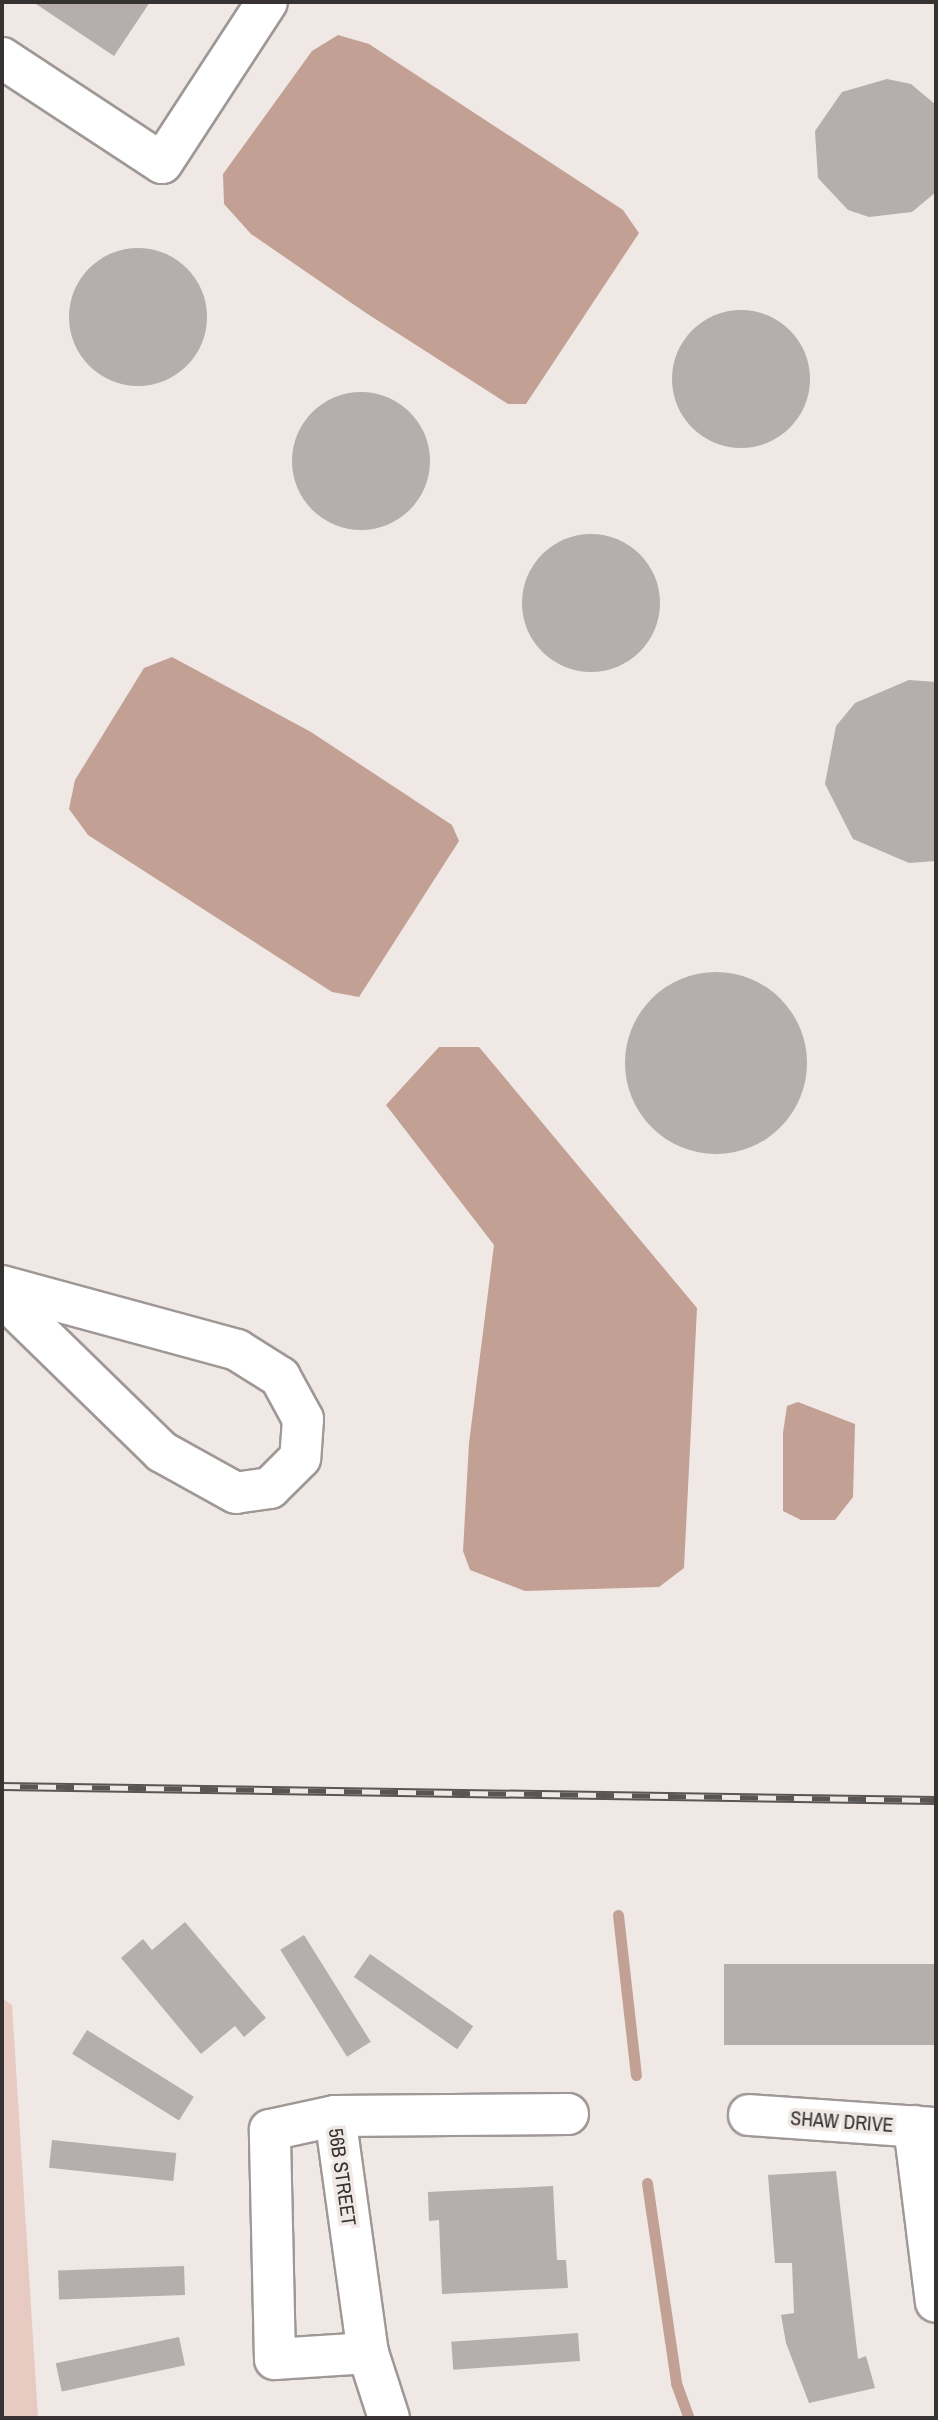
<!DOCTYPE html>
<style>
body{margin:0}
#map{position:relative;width:938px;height:2420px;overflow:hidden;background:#efe8e5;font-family:"Archivo Narrow",sans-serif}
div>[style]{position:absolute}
.green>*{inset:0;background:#e7cac1}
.water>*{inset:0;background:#c3a094}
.stream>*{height:11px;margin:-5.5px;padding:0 5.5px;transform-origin:5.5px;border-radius:5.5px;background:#c3a094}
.building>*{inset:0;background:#b5aeac;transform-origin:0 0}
.round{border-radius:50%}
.roads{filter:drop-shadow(2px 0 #9f9896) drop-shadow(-2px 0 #9f9896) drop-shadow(0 2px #9f9896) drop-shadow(0 -2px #9f9896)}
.minor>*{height:40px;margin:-20px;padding:0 20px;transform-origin:20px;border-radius:20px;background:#fff}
.rail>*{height:9px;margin-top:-4.5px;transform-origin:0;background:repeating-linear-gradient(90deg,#efe8e5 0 18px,#595554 0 36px);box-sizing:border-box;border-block:2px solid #595554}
span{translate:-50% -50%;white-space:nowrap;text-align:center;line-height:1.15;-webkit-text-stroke:7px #efe8e5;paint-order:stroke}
.street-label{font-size:20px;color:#353231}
.frame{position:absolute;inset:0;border:4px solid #353231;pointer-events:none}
</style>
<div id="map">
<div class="green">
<i style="clip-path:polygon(2px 1998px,12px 2005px,38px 2418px,2px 2418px)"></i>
</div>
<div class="water">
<i style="clip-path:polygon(338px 35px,369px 44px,623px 210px,639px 233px,526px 404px,508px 404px,366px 313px,251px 234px,224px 204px,223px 174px,312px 51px)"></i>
<i style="clip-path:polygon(172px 657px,311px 732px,452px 825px,459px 841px,359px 997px,332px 992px,88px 835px,69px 809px,75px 780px,144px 668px)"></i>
<i style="clip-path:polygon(439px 1047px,479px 1047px,697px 1308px,684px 1568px,659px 1587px,525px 1591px,470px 1570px,463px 1551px,469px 1443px,494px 1245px,386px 1105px)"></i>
<i style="clip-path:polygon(798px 1402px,855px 1424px,853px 1497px,835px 1520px,801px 1520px,783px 1511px,783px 1433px,787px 1406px)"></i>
</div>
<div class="stream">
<i style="left:618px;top:1915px;width:161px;rotate:83.6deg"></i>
<i style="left:647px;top:2183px;width:202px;rotate:81.7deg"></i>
<i style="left:676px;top:2383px;width:37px;rotate:70deg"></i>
</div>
<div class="building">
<i style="clip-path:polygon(33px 2px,150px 2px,114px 56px)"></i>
<i style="clip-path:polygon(887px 79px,911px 84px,936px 105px,936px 192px,912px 212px,869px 217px,848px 210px,818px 178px,815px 131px,842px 92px)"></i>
<i class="round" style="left:69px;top:248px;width:138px;height:138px"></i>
<i class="round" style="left:672px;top:310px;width:138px;height:138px"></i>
<i class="round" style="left:292px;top:392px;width:138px;height:138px"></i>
<i class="round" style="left:522px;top:534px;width:138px;height:138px"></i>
<i style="clip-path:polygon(909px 680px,936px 682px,936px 861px,909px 863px,853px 839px,825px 784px,836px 726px,855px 703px)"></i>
<i class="round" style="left:625px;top:972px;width:182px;height:182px"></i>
<i style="clip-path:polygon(185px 1922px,266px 2018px,244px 2037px,235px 2026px,201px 2054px,121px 1958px,143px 1939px,152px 1950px)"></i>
<i style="left:304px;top:1935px;width:126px;height:28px;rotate:58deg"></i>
<i style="left:370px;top:1954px;width:126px;height:28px;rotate:35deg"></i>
<i style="left:936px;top:1964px;width:81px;height:212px;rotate:90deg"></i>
<i style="left:87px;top:2030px;width:126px;height:28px;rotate:32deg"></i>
<i style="left:52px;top:2140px;width:125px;height:28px;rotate:6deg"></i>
<i style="clip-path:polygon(836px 2171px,858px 2359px,866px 2356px,875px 2388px,809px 2403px,786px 2343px,781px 2315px,794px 2313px,792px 2263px,775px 2263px,768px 2175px)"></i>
<i style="clip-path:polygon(553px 2186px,557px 2260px,566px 2260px,568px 2288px,442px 2294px,439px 2220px,429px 2221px,428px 2192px)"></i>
<i style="left:184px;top:2266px;width:29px;height:126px;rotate:88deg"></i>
<i style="left:578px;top:2333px;width:28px;height:127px;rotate:86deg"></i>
<i style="left:179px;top:2337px;width:29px;height:126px;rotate:78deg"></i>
</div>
<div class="roads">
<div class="minor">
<i style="left:2px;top:58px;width:191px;rotate:33.3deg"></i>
<i style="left:162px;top:163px;width:192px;rotate:-56.9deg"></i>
<i style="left:2px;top:1286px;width:244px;rotate:15.2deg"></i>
<i style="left:237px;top:1350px;width:51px;rotate:32.1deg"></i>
<i style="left:280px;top:1377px;width:48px;rotate:61.3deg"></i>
<i style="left:303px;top:1419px;width:39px;rotate:94deg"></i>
<i style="left:300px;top:1458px;width:42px;rotate:135deg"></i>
<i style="left:270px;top:1488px;width:34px;rotate:172deg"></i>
<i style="left:236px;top:1493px;width:85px;rotate:-151deg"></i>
<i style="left:162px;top:1452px;width:223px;rotate:-135.7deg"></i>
<i style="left:749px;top:2115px;width:187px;rotate:4deg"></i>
<i style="left:335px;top:2116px;width:239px;rotate:82.1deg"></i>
<i style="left:368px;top:2353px;width:68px;rotate:72.1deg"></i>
<i style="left:914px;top:2126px;width:177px;rotate:82.9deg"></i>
<i style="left:368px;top:2353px;width:93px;rotate:176.3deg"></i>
<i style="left:275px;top:2359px;width:229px;rotate:-91.3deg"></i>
<i style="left:270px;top:2130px;width:66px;rotate:-12.2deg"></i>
<i style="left:335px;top:2116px;width:233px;rotate:-0.5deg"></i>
</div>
</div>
<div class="rail">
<i style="left:2px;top:1786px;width:934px;rotate:0.86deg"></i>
</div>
<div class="street-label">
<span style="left:842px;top:2121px;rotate:4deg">SHAW DRIVE</span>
<span style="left:343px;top:2177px;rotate:82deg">56B STREET</span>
</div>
<div class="frame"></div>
</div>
